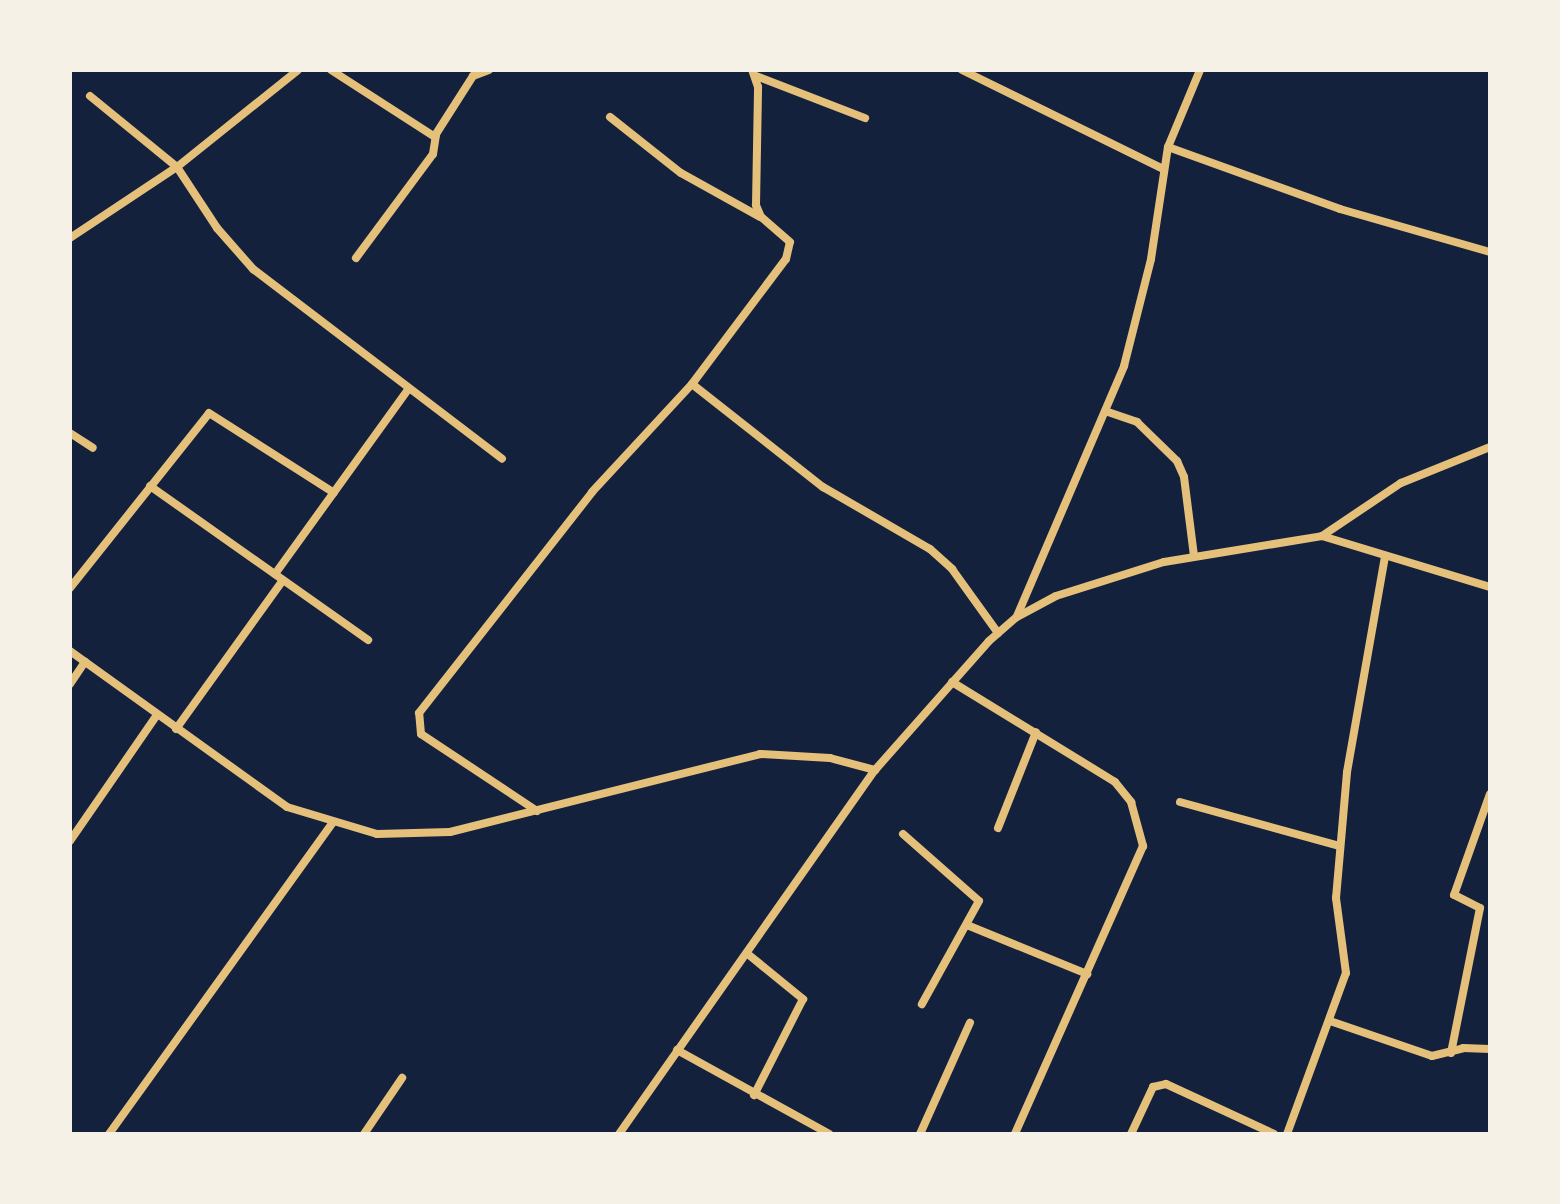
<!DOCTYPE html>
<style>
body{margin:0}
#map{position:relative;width:1560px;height:1204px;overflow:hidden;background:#14213d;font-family:"Fira Sans",sans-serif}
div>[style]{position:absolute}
.minor>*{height:8px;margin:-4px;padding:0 4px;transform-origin:4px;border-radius:4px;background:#e5c07b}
span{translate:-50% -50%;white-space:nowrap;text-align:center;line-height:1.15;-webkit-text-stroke:8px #f6f1e7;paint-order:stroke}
.frame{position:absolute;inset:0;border:72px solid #f6f1e7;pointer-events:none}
</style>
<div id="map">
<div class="minor">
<i style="left:331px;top:70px;width:124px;rotate:32.8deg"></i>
<i style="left:962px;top:70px;width:224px;rotate:26.2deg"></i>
<i style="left:756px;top:76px;width:117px;rotate:21.1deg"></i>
<i style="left:90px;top:96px;width:112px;rotate:39.2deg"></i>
<i style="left:177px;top:167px;width:73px;rotate:56.7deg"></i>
<i style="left:217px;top:228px;width:55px;rotate:48.7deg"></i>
<i style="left:253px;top:269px;width:313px;rotate:37.3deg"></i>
<i style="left:610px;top:117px;width:90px;rotate:38.3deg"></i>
<i style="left:681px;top:173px;width:90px;rotate:29.1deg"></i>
<i style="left:1168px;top:147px;width:183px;rotate:19.8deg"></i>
<i style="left:1340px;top:209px;width:156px;rotate:16deg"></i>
<i style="left:70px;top:238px;width:128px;rotate:-33.6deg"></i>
<i style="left:177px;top:167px;width:155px;rotate:-38.7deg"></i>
<i style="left:356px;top:258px;width:129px;rotate:-53.5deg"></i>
<i style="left:433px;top:154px;width:20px;rotate:-81deg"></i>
<i style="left:436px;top:134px;width:69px;rotate:-57.5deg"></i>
<i style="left:473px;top:76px;width:17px;rotate:-21deg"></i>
<i style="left:692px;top:384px;width:167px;rotate:38.2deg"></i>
<i style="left:823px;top:487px;width:124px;rotate:30.1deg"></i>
<i style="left:930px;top:549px;width:30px;rotate:42deg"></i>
<i style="left:952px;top:569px;width:79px;rotate:54.3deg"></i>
<i style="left:1108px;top:412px;width:31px;rotate:19deg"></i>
<i style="left:1137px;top:422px;width:56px;rotate:44.3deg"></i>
<i style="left:1177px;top:461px;width:17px;rotate:66deg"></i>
<i style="left:1184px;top:477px;width:80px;rotate:82.8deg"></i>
<i style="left:70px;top:433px;width:27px;rotate:33deg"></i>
<i style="left:150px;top:486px;width:267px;rotate:35.2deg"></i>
<i style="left:1322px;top:536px;width:95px;rotate:-33.9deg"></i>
<i style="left:1401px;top:483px;width:96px;rotate:-22deg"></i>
<i style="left:275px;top:574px;width:229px;rotate:-54.2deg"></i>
<i style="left:70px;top:588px;width:223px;rotate:-51.5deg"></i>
<i style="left:209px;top:413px;width:148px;rotate:32.6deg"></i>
<i style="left:1017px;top:616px;width:272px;rotate:-66.8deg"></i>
<i style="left:1124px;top:366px;width:110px;rotate:-75.8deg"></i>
<i style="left:1151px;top:259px;width:113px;rotate:-81.4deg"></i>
<i style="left:1168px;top:147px;width:83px;rotate:-67.4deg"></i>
<i style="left:70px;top:651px;width:267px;rotate:35.7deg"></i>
<i style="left:287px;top:807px;width:94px;rotate:16.7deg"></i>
<i style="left:377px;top:834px;width:73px;rotate:-1.6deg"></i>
<i style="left:450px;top:832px;width:320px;rotate:-14.1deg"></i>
<i style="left:760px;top:754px;width:70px;rotate:3.3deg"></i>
<i style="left:830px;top:758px;width:47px;rotate:14.9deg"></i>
<i style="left:952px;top:682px;width:191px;rotate:31.5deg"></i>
<i style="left:1115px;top:782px;width:26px;rotate:51deg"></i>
<i style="left:1131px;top:802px;width:46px;rotate:74.7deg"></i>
<i style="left:1143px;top:846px;width:315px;rotate:114deg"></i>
<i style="left:70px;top:684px;width:27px;rotate:-56deg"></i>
<i style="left:176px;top:729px;width:183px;rotate:-54.3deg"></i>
<i style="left:1180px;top:802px;width:166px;rotate:15.4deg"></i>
<i style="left:537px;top:811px;width:139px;rotate:-146.4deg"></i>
<i style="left:421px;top:734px;width:21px;rotate:-95deg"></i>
<i style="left:419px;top:713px;width:281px;rotate:-51.9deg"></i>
<i style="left:592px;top:492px;width:147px;rotate:-47.2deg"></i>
<i style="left:692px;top:384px;width:156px;rotate:-53.1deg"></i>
<i style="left:786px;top:259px;width:17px;rotate:-77deg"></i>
<i style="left:790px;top:242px;width:38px;rotate:-139deg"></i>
<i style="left:761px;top:217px;width:13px;rotate:-113deg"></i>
<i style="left:756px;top:205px;width:118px;rotate:-89deg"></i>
<i style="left:758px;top:87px;width:18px;rotate:-109deg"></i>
<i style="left:998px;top:828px;width:103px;rotate:-68.4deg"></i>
<i style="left:903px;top:834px;width:101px;rotate:41.4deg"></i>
<i style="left:979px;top:901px;width:118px;rotate:119deg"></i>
<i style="left:70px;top:841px;width:153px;rotate:-55.4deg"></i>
<i style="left:967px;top:925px;width:130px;rotate:22.2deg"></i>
<i style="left:749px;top:955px;width:70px;rotate:39.2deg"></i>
<i style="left:803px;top:999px;width:108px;rotate:117deg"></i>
<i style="left:1330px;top:1021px;width:108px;rotate:18.9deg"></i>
<i style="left:1432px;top:1056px;width:32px;rotate:-14deg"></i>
<i style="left:1463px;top:1048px;width:27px;rotate:2deg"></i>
<i style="left:677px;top:1050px;width:174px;rotate:28.9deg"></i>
<i style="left:1451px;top:1053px;width:148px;rotate:-78.7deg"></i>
<i style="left:1480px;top:908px;width:29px;rotate:-153deg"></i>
<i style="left:1454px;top:895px;width:107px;rotate:-70.4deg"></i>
<i style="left:109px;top:1134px;width:384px;rotate:-54.3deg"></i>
<i style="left:364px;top:1134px;width:68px;rotate:-55.8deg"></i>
<i style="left:619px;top:1134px;width:445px;rotate:-54.9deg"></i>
<i style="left:875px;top:770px;width:172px;rotate:-48.5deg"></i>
<i style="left:989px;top:641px;width:37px;rotate:-41deg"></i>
<i style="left:1017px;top:617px;width:44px;rotate:-28.3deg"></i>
<i style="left:1056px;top:596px;width:113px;rotate:-17.5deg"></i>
<i style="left:1164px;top:562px;width:160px;rotate:-9.3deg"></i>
<i style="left:1322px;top:536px;width:176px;rotate:16.9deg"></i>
<i style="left:920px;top:1134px;width:122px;rotate:-65.8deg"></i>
<i style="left:1131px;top:1134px;width:52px;rotate:-64.9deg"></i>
<i style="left:1153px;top:1087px;width:13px;rotate:-13deg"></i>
<i style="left:1166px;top:1084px;width:119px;rotate:24.8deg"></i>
<i style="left:1287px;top:1134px;width:171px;rotate:-69.9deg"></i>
<i style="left:1346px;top:973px;width:76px;rotate:-97.6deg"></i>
<i style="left:1336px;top:898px;width:126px;rotate:-85deg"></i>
<i style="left:1347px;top:772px;width:219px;rotate:-80deg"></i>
</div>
<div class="frame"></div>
</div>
